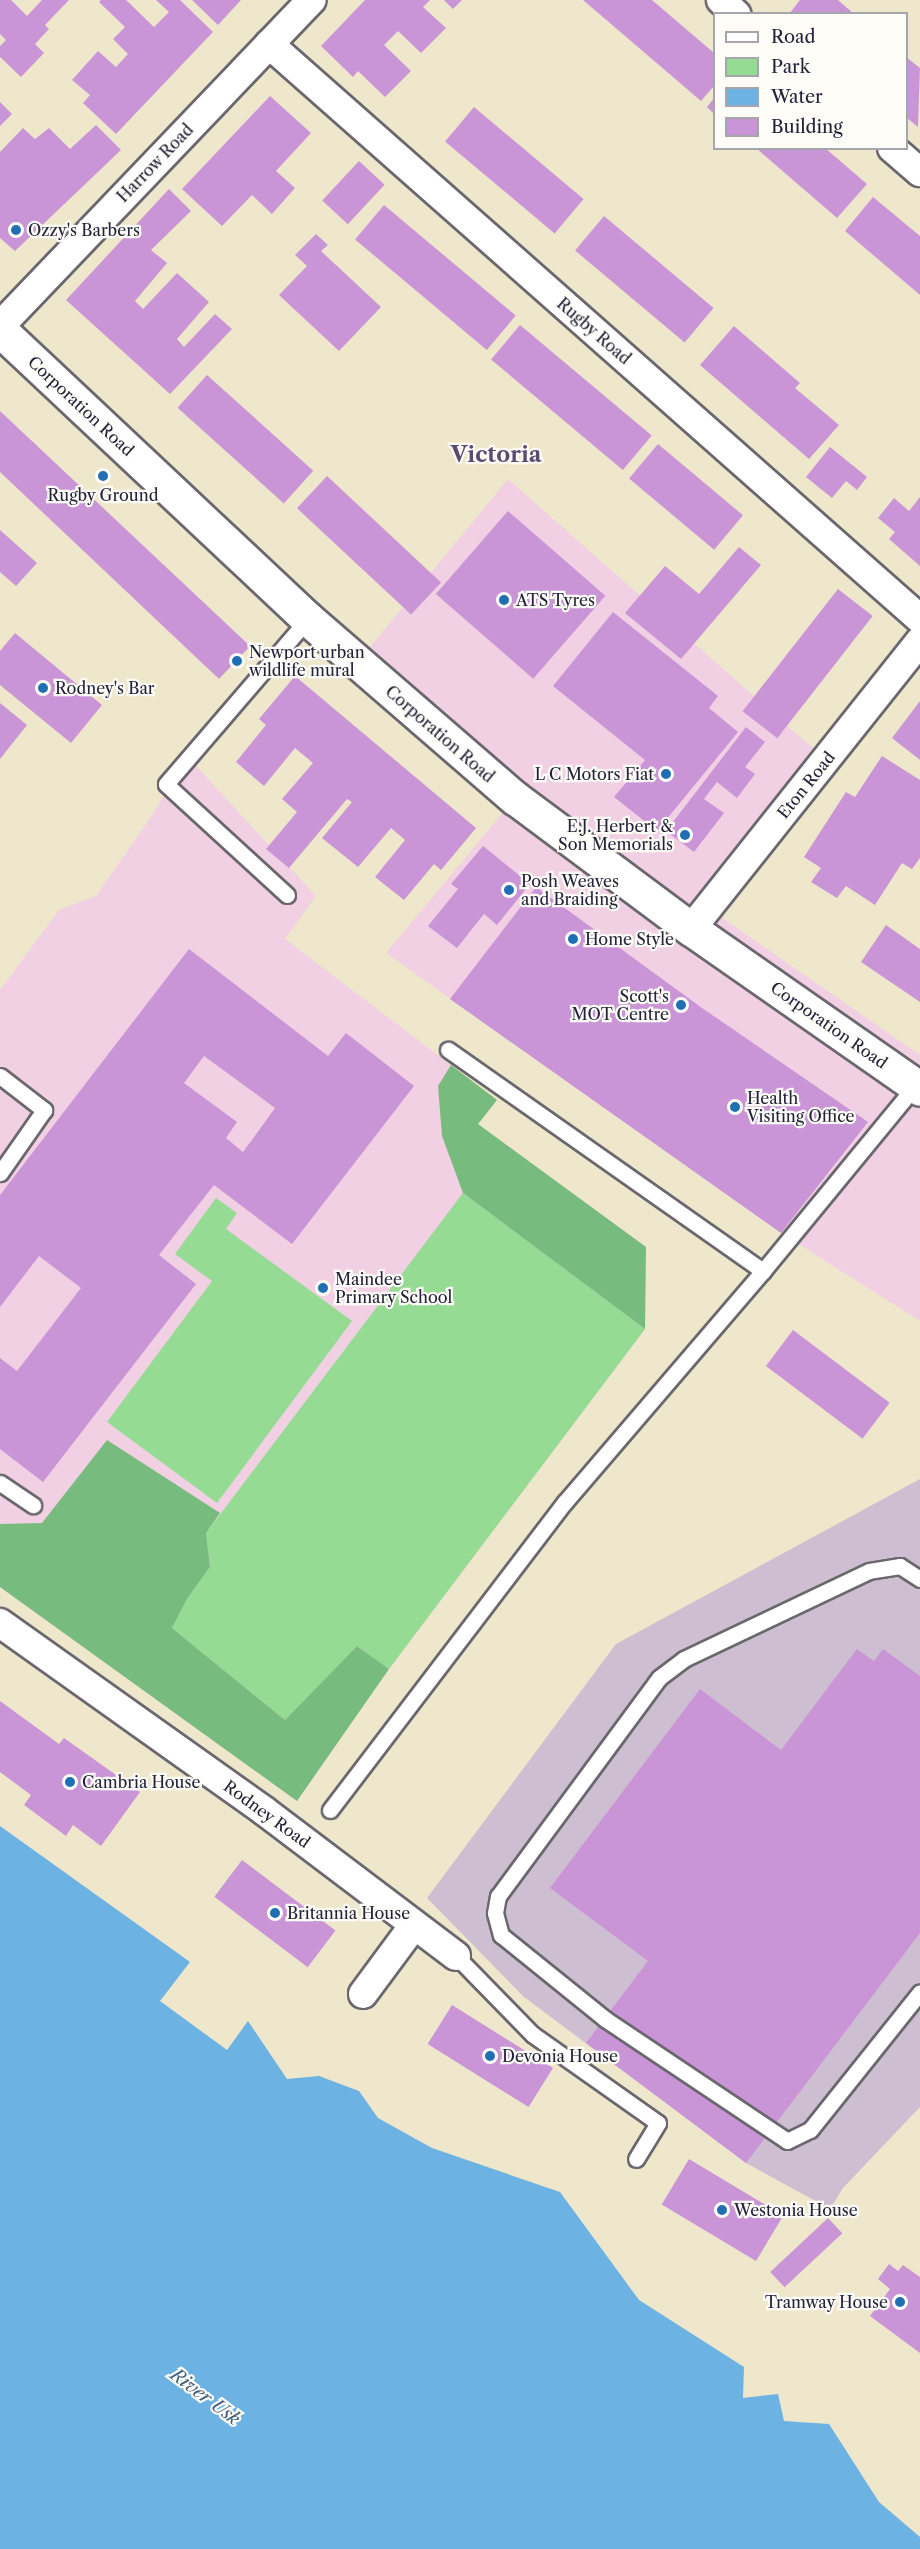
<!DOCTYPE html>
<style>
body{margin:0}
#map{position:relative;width:920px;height:2549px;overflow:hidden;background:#efe7cc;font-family:"Libre Caslon Text",serif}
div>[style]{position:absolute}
.built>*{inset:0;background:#f1d0e3}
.industrial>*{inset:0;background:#cebed1}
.green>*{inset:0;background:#96db94}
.forest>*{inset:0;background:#78bb7e}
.water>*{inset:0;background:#6cb2e3}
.building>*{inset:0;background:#ca95d6;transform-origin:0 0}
.roads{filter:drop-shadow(2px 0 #6a676e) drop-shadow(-2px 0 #6a676e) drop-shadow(0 2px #6a676e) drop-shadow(0 -2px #6a676e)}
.lane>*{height:15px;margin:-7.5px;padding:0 7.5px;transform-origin:7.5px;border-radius:7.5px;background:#fff}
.street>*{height:28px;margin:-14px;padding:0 14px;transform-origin:14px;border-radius:14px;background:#fff}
.secondary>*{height:33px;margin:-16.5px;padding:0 16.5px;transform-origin:16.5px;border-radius:16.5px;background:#fff}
.dots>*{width:16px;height:16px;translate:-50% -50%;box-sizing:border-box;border:3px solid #fdfcf7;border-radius:50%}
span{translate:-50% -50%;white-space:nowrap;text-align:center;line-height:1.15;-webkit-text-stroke:4.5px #fdfcf7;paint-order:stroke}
.street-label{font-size:16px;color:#22223b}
.poi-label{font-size:16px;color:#22223b}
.left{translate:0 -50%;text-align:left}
.right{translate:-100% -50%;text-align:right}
.water-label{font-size:18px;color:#405c7e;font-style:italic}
.district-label{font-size:22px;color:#5d4a71;font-weight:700}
.legend{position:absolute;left:713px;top:12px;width:195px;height:138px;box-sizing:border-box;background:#fdfcf7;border:2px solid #a5a5ac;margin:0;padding:8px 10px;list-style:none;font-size:18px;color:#22223b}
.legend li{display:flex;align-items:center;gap:12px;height:30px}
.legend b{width:30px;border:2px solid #a5a5ac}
</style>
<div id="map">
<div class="built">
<i style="clip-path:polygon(508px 479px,833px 766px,721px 917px,920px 1055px,920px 1321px,781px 1233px,386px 953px,515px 798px,357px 663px)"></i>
<i style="clip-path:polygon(187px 756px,316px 896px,285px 939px,497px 1100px,478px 1124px,646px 1247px,645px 1329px,389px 1669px,297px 1801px,0 1587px,0 990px,59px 910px,96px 896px,153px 814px)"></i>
</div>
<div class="industrial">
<i style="clip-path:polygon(920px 1479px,920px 2107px,843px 2188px,830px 2209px,746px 2163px,524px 1997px,427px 1898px,616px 1644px)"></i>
</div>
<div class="green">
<i style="clip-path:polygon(463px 1193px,645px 1329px,389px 1669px,357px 1646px,285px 1720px,172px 1628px,187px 1599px,210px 1567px,206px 1533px)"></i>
<i style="clip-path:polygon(216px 1198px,237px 1213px,226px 1229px,352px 1321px,217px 1503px,107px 1422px,212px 1281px,175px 1254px)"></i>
</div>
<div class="forest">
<i style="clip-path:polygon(451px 1065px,497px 1100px,478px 1124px,646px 1247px,645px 1329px,463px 1193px,442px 1136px,438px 1086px)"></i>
<i style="clip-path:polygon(107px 1440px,220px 1513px,206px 1533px,210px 1567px,187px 1599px,172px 1628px,285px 1720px,357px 1646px,389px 1669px,297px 1801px,0 1587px,0 1524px,42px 1523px)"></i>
</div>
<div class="water">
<i style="clip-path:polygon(0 1826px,190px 1962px,160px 2001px,227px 2050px,248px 2021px,287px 2079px,319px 2076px,359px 2091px,378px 2118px,432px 2148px,560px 2192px,639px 2300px,744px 2367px,743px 2398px,778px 2394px,784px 2421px,829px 2424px,879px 2502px,920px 2537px,920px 2549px,0 2549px)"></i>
</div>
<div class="building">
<i style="clip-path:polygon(0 0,11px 0,27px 16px,42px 0,69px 0,45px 25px,49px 29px,35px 44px,44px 53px,21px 77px,0 57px,0 46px,6px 40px,0 34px)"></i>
<i style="clip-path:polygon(101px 0,126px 0,154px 27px,169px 12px,156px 0,180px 0,213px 32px,116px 134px,83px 103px,90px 95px,72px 80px,98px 51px,116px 67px,128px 54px,113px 39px,125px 27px,99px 2px)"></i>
<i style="clip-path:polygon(192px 0,241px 0,218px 25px)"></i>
<i style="clip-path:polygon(365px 0,430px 0,423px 7px,446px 28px,421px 53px,398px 31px,384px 45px,411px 71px,385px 97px,358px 71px,353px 77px,321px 46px)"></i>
<i style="clip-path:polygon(444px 0,462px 0,453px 9px)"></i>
<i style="clip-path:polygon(583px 0,652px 0,714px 53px,714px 86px,701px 101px)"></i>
<i style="clip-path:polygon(800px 0,838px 0,854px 14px,789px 14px)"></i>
<i style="clip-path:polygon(906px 57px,920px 68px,918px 127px,906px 117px)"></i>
<i style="clip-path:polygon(270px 96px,311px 133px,276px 171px,295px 188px,272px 214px,252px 195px,222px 226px,182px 189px)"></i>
<i style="clip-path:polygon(714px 98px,714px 114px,707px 107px)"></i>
<i style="clip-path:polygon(0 102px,12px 114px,0 126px)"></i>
<i style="left:474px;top:107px;width:143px;height:45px;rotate:40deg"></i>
<i style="clip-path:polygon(96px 125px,121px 150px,15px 251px,0 238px,0 152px,23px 128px,35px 139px,49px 128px,70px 149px)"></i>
<i style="clip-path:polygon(756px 148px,825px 148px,867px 184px,837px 218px)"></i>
<i style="left:359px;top:161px;width:35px;height:54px;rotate:43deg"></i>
<i style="clip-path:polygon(169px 189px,191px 211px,151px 250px,167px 263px,135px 301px,143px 309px,177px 273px,209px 302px,177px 339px,184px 347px,215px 314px,232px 329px,170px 394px,66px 300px)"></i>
<i style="clip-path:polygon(873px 197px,920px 236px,920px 295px,845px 231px)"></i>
<i style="left:384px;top:205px;width:172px;height:45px;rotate:40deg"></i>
<i style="left:604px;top:216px;width:143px;height:45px;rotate:40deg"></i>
<i style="clip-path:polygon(316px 234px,328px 245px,321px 251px,381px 307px,339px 351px,279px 295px,307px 266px,295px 255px)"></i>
<i style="left:520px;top:325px;width:172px;height:45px;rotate:40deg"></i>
<i style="clip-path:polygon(734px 326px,800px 383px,795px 388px,839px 425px,809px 459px,700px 365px)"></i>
<i style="left:207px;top:375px;width:143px;height:44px;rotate:42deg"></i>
<i style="clip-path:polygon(0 411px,250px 646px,219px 679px,0 472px)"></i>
<i style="left:658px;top:444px;width:111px;height:45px;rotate:40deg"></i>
<i style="clip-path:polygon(830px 447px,867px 477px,857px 490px,846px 481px,832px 498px,806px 477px)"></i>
<i style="left:327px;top:476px;width:156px;height:44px;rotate:43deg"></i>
<i style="clip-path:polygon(920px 497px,920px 566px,889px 539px,895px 532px,878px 518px,894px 498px,909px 511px)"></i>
<i style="left:508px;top:511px;width:129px;height:110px;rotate:41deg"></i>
<i style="clip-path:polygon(0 530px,37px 563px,16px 586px,0 572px)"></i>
<i style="clip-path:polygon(739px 547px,761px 565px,681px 659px,625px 613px,665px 566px,699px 594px)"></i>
<i style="left:838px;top:589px;width:44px;height:155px;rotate:38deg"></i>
<i style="clip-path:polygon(613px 612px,718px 696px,709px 708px,738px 732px,657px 831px,614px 797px,645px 760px,553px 686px)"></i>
<i style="clip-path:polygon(15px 633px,102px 705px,71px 743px,0 685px,0 651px)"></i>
<i style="clip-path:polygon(295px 676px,476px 828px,441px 870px,434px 864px,404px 900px,375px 877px,405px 840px,391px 828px,358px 867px,322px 838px,352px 802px,347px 799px,289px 868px,266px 849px,297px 812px,282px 799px,313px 763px,295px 748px,264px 786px,236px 762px,266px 725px,259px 719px)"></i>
<i style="clip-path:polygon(920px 701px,920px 760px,892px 738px)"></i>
<i style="clip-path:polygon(0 703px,27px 725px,0 759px)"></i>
<i style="clip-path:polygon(746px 727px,765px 742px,745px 767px,755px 774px,737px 798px,717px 782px,704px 799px,724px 813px,694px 852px,666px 831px)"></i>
<i style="clip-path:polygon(882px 756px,920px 780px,920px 858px,912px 869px,902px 863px,875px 905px,846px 886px,837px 898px,811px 882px,821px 868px,804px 857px,846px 792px,855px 797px)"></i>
<i style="clip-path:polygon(483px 846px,530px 884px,497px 925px,484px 914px,457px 948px,428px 926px,458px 889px,451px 884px)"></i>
<i style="clip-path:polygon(536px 887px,702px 1008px,868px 1122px,781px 1233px,450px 999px)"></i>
<i style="clip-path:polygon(886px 925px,920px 949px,920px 1002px,861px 962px)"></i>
<i style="clip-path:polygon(evenodd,189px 949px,328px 1056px,346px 1033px,414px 1086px,292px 1244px,214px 1185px,159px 1255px,196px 1284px,43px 1482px,0 1449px,0 1358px,17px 1371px,81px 1288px,39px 1256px,0 1307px,0 1195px,189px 949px,204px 1056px,275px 1108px,243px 1152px,226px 1138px,237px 1122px,184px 1083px,204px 1056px)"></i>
<i style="left:793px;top:1330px;width:121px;height:45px;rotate:37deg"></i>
<i style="clip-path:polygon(857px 1649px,874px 1661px,883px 1649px,920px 1676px,920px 1933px,746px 2163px,586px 2043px,648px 1961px,550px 1888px,700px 1689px,781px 1750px)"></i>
<i style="clip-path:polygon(0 1701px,59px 1744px,64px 1738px,140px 1792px,101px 1846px,73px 1825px,66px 1836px,24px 1805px,31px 1795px,0 1772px)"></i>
<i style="left:242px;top:1860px;width:117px;height:46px;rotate:37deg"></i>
<i style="left:452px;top:2005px;width:119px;height:46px;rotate:32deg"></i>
<i style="left:689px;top:2159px;width:110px;height:53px;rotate:31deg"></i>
<i style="left:828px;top:2218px;width:21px;height:79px;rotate:47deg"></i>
<i style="clip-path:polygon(889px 2264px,898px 2271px,903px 2265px,920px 2277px,920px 2353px,870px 2316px,890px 2289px,878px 2279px)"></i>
</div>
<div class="roads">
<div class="lane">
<i style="left:287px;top:895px;width:164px;rotate:-137.5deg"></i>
<i style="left:166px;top:784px;width:218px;rotate:-49.3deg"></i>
<i style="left:0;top:1076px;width:56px;rotate:37.7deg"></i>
<i style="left:44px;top:1110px;width:77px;rotate:124.9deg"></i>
<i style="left:763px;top:1271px;width:239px;rotate:-50.6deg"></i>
<i style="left:0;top:1483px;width:40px;rotate:34deg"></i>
<i style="left:920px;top:1579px;width:24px;rotate:-147deg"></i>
<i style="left:900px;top:1566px;width:31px;rotate:171deg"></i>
<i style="left:869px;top:1571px;width:205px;rotate:154.6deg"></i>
<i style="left:684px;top:1659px;width:31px;rotate:143deg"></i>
<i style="left:659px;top:1678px;width:271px;rotate:126.4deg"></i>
<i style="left:498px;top:1896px;width:17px;rotate:100deg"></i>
<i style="left:495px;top:1913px;width:23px;rotate:75deg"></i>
<i style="left:501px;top:1935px;width:134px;rotate:38.9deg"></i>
<i style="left:605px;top:2019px;width:219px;rotate:33.8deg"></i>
<i style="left:787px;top:2141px;width:25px;rotate:-26deg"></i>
<i style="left:810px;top:2130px;width:176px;rotate:-51.4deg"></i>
<i style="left:330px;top:1810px;width:387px;rotate:-52.7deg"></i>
<i style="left:565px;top:1502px;width:304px;rotate:-49.4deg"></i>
<i style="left:763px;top:1271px;width:385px;rotate:-144.9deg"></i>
<i style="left:456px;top:1956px;width:109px;rotate:45.7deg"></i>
<i style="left:532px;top:2034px;width:154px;rotate:35.2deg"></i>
<i style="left:658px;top:2123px;width:42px;rotate:121.4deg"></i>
</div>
<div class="street">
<i style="left:721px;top:0;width:21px;rotate:43deg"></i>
<i style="left:269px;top:44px;width:869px;rotate:41.45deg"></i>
<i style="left:892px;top:148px;width:37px;rotate:41deg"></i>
<i style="left:0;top:326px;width:451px;rotate:-46.3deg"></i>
<i style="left:691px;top:929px;width:368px;rotate:-51.5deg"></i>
<i style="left:0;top:1623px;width:323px;rotate:35.4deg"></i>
<i style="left:263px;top:1810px;width:242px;rotate:37.1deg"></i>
<i style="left:363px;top:1994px;width:86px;rotate:-53.5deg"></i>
</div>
<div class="secondary">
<i style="left:0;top:330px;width:422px;rotate:43.2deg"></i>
<i style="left:308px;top:619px;width:274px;rotate:40.9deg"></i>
<i style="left:515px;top:798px;width:219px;rotate:36.7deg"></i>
<i style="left:691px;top:929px;width:279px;rotate:34.9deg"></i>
</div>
</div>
<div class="dots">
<i style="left:16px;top:230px;background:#1f6fb2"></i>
<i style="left:103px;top:476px;background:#1f6fb2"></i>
<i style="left:504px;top:600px;background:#1f6fb2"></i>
<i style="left:237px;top:661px;background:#1f6fb2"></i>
<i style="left:43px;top:688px;background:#1f6fb2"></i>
<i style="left:666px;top:774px;background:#1f6fb2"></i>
<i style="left:685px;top:835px;background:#1f6fb2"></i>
<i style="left:509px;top:890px;background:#1f6fb2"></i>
<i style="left:573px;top:939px;background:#1f6fb2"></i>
<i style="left:681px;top:1005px;background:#1f6fb2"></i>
<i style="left:735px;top:1107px;background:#1f6fb2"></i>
<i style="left:323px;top:1288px;background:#1f6fb2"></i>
<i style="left:70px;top:1782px;background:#1f6fb2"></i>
<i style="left:275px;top:1913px;background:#1f6fb2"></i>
<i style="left:490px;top:2056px;background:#1f6fb2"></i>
<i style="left:722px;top:2210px;background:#1f6fb2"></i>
<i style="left:900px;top:2302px;background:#1f6fb2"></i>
</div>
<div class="street-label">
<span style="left:155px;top:163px;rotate:-46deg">Harrow Road</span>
<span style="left:594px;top:331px;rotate:41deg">Rugby Road</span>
<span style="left:81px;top:406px;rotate:43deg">Corporation Road</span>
<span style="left:440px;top:734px;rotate:41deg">Corporation Road</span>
<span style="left:806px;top:785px;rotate:-51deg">Eton Road</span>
<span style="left:829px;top:1025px;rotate:35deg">Corporation Road</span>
<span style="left:267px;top:1814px;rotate:36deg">Rodney Road</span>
</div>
<div class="poi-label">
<span class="left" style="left:28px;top:230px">Ozzy's Barbers</span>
<span style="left:103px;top:495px">Rugby Ground</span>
<span class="left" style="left:516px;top:600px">ATS Tyres</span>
<span class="left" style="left:249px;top:661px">Newport urban<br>wildlife mural</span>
<span class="left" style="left:55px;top:688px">Rodney's Bar</span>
<span class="right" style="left:654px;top:774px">L C Motors Fiat</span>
<span class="right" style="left:673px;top:835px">E.J. Herbert &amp;<br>Son Memorials</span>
<span class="left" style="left:521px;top:890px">Posh Weaves<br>and Braiding</span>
<span class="left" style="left:585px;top:939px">Home Style</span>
<span class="right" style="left:669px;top:1005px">Scott's<br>MOT Centre</span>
<span class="left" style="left:747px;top:1107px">Health<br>Visiting Office</span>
<span class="left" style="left:335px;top:1288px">Maindee<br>Primary School</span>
<span class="left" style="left:82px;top:1782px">Cambria House</span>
<span class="left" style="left:287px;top:1913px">Britannia House</span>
<span class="left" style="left:502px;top:2056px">Devonia House</span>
<span class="left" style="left:734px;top:2210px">Westonia House</span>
<span class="right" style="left:888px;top:2302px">Tramway House</span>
</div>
<div class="water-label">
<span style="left:205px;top:2397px;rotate:37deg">River Usk</span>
</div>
<div class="district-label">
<span style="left:496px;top:455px">Victoria</span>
</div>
<ul class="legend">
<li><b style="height:8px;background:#fff"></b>Road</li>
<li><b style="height:16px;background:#96db94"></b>Park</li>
<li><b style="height:16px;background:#6cb2e3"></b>Water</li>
<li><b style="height:16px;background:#ca95d6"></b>Building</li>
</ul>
</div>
